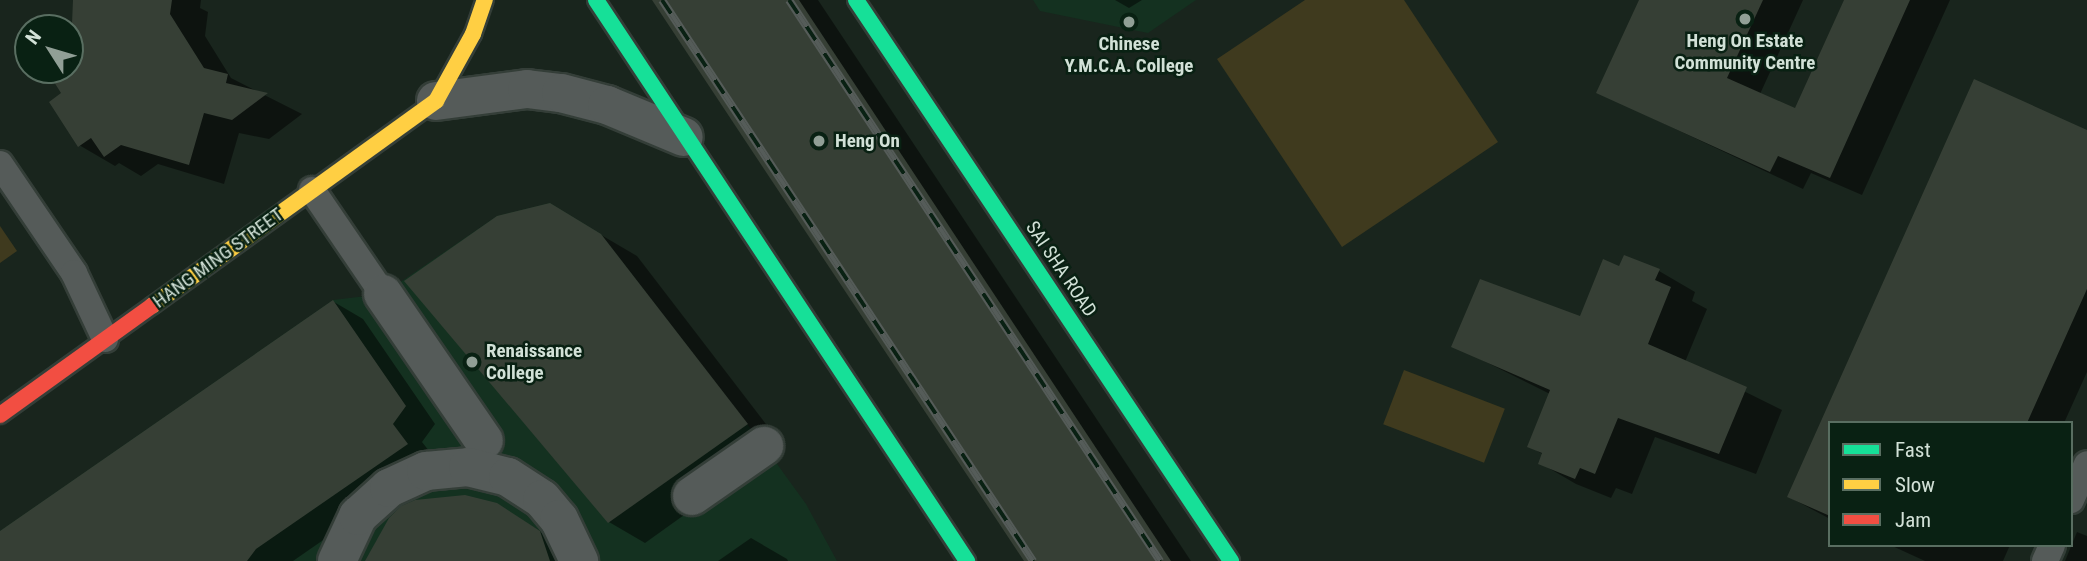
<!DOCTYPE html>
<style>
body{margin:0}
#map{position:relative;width:2087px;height:561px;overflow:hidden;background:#19251d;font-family:"Roboto Condensed",sans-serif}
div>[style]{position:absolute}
.built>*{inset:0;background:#143120}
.green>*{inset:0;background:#3f3a1e;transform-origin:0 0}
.shadow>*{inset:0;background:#0007}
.building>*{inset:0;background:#363f35}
.roads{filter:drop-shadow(2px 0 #343e38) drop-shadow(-2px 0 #343e38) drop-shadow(0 2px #343e38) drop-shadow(0 -2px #343e38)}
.lane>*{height:26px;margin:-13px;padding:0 13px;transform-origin:13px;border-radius:13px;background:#555b59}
.street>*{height:38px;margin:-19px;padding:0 19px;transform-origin:19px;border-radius:19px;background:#555b59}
.fast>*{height:16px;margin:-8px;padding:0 8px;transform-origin:8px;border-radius:8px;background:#16e098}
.slow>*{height:16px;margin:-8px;padding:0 8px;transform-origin:8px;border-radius:8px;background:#ffcf43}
.jam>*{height:16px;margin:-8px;padding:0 8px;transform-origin:8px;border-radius:8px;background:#f24e42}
.rail>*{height:8px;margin-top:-4px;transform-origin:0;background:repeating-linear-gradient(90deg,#092113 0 16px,#555c59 0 32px);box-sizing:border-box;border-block:2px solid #555c59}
.dots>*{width:19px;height:19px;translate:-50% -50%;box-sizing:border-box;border:4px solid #092113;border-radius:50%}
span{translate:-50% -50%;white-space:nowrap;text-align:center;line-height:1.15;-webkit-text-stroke:5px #092113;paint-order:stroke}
.poi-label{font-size:19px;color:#d2e1d7;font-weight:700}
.left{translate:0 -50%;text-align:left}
.street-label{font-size:19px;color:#d2e1d7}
.legend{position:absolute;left:1828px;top:421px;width:245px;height:126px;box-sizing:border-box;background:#092113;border:2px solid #596e61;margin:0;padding:9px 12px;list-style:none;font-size:21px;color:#d2e1d7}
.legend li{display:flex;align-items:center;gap:14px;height:35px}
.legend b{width:35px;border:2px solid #596e61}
.north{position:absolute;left:14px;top:14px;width:70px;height:70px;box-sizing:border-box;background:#092113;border:2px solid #596e61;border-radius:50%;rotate:307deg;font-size:19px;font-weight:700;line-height:28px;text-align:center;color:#d2e1d7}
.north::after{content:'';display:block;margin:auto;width:24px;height:32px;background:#919f96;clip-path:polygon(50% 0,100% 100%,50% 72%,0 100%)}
</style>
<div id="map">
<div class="built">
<i style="clip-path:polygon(1033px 0,1196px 0,1148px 33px,1040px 11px)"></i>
<i style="clip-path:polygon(550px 203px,601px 234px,764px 446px,806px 504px,837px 561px,0 561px,0 531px,333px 300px,383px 294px,497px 216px)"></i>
</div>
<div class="green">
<i style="clip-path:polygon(1305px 0,1404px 0,1498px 142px,1342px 247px,1217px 59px)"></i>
<i style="clip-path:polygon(0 226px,17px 251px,0 263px)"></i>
<i style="left:1404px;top:370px;width:108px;height:58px;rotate:21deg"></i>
</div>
<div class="shadow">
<i style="clip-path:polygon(75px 0,201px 0,200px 8px,208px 12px,205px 36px,231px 78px,302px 114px,269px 139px,239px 133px,224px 184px,158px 164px,141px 176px,119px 163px,115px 166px,79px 145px,64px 93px,51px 74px,70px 70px)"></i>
<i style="clip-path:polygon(654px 0,818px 0,1191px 561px,1026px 561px)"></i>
<i style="clip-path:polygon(1115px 0,1142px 0,1129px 8px)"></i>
<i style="clip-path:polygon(1641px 0,1803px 0,1760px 94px,1796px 110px,1846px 0,1950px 0,1862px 195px,1811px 173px,1803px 189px,1599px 93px)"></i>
<i style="clip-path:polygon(1975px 82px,2087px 132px,2087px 372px,2064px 423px,1830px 423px,1830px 519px,1789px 497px)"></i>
<i style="clip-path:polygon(550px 205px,637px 256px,782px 445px,645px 543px,609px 522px)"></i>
<i style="clip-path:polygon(1620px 268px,1659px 271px,1695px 292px,1692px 301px,1707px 309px,1685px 362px,1782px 410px,1756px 474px,1655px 437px,1632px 494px,1616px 488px,1611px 498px,1576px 484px,1540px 463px,1544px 455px,1529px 446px,1550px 394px,1454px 346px,1581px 319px)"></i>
<i style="clip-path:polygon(334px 302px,363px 319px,435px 424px,422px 442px,437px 461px,293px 561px,0 561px,0 533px)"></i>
<i style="clip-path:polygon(496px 504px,575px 553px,577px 561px,367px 561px)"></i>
<i style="clip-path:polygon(2077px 532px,2087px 536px,2087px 561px,2065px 561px)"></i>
<i style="clip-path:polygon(751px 538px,787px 559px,788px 561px,718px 561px)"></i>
<i style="clip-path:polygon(1890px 545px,2010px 545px,2003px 561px,1925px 561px)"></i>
</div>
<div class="building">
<i style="clip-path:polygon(73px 0,172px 0,170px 14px,204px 68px,228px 74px,226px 83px,268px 93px,232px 120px,204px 113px,189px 165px,121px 145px,104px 157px,91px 138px,78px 147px,49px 102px,61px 93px,49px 74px,70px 70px)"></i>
<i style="clip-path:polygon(652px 0,799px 0,1171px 561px,1024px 561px)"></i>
<i style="clip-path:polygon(1639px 0,1763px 0,1727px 78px,1795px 108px,1844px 0,1910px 0,1830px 178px,1778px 156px,1770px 172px,1596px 93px)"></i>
<i style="clip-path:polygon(1974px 79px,2087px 130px,2087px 289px,2027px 423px,1830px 423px,1830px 516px,1787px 497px)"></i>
<i style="clip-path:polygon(550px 203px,601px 234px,748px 424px,608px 523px,404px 281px,497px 216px)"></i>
<i style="clip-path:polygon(1624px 255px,1660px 269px,1655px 280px,1671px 287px,1648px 344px,1747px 387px,1719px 454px,1618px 418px,1595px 474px,1580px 468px,1575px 479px,1538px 464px,1542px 453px,1527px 447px,1550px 390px,1451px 347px,1480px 279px,1580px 316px,1603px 259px,1619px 266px)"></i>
<i style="clip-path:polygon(333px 300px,406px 406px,393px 424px,408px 444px,256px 549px,247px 561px,0 561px,0 531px)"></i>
<i style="clip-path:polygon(465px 495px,497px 503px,540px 531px,550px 561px,365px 561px,389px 518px,401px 506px,415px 500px)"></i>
</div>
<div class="roads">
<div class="lane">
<i style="left:0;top:164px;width:132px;rotate:55.8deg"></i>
<i style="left:74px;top:273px;width:73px;rotate:64.8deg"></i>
<i style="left:312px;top:190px;width:126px;rotate:55.7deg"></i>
<i style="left:2071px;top:500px;width:39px;rotate:-66deg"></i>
<i style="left:2045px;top:561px;width:17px;rotate:-66deg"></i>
</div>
<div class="street">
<i style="left:436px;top:101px;width:92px;rotate:-7.5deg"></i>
<i style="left:527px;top:89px;width:34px;rotate:7deg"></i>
<i style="left:561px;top:93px;width:48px;rotate:14.6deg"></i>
<i style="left:607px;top:105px;width:83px;rotate:22.6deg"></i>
<i style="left:383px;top:294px;width:178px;rotate:55.5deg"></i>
<i style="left:692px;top:496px;width:88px;rotate:-34.8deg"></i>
<i style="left:337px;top:561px;width:50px;rotate:-65deg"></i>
<i style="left:358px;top:516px;width:42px;rotate:-42.1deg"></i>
<i style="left:389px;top:488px;width:41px;rotate:-24.7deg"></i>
<i style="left:426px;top:471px;width:42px;rotate:-5.4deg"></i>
<i style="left:468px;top:467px;width:41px;rotate:14deg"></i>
<i style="left:508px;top:477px;width:40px;rotate:32.9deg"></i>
<i style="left:542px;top:499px;width:26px;rotate:50deg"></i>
<i style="left:559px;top:519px;width:47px;rotate:64.5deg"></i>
</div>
<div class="fast">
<i style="left:596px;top:0;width:673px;rotate:56.52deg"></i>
<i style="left:856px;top:0;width:675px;rotate:56.24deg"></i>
</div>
<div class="slow">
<i style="left:153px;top:305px;width:349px;rotate:-35.8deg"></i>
<i style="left:436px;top:101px;width:77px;rotate:-61.1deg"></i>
<i style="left:473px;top:34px;width:36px;rotate:-71deg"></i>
</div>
<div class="jam">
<i style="left:0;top:415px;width:188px;rotate:-35.7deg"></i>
</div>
</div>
<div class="rail">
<i style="left:662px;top:0;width:673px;rotate:56.52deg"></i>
<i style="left:789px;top:0;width:673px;rotate:56.52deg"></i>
</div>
<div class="dots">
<i style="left:1745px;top:19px;background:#919f96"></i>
<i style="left:1129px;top:22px;background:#919f96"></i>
<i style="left:819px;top:141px;background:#919f96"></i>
<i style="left:472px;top:362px;background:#919f96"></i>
</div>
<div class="poi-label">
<span style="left:1745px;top:52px">Heng On Estate<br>Community Centre</span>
<span style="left:1129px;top:55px">Chinese<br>Y.M.C.A. College</span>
<span class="left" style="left:835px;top:141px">Heng On</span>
<span class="left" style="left:486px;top:362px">Renaissance<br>College</span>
</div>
<div class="street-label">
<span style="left:218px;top:258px;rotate:-36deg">HANG MING STREET</span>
<span style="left:1061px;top:269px;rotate:56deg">SAI SHA ROAD</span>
</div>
<ul class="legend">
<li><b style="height:9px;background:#16e098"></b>Fast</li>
<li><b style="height:9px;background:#ffcf43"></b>Slow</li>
<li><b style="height:9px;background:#f24e42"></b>Jam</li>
</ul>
<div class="north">N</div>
</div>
